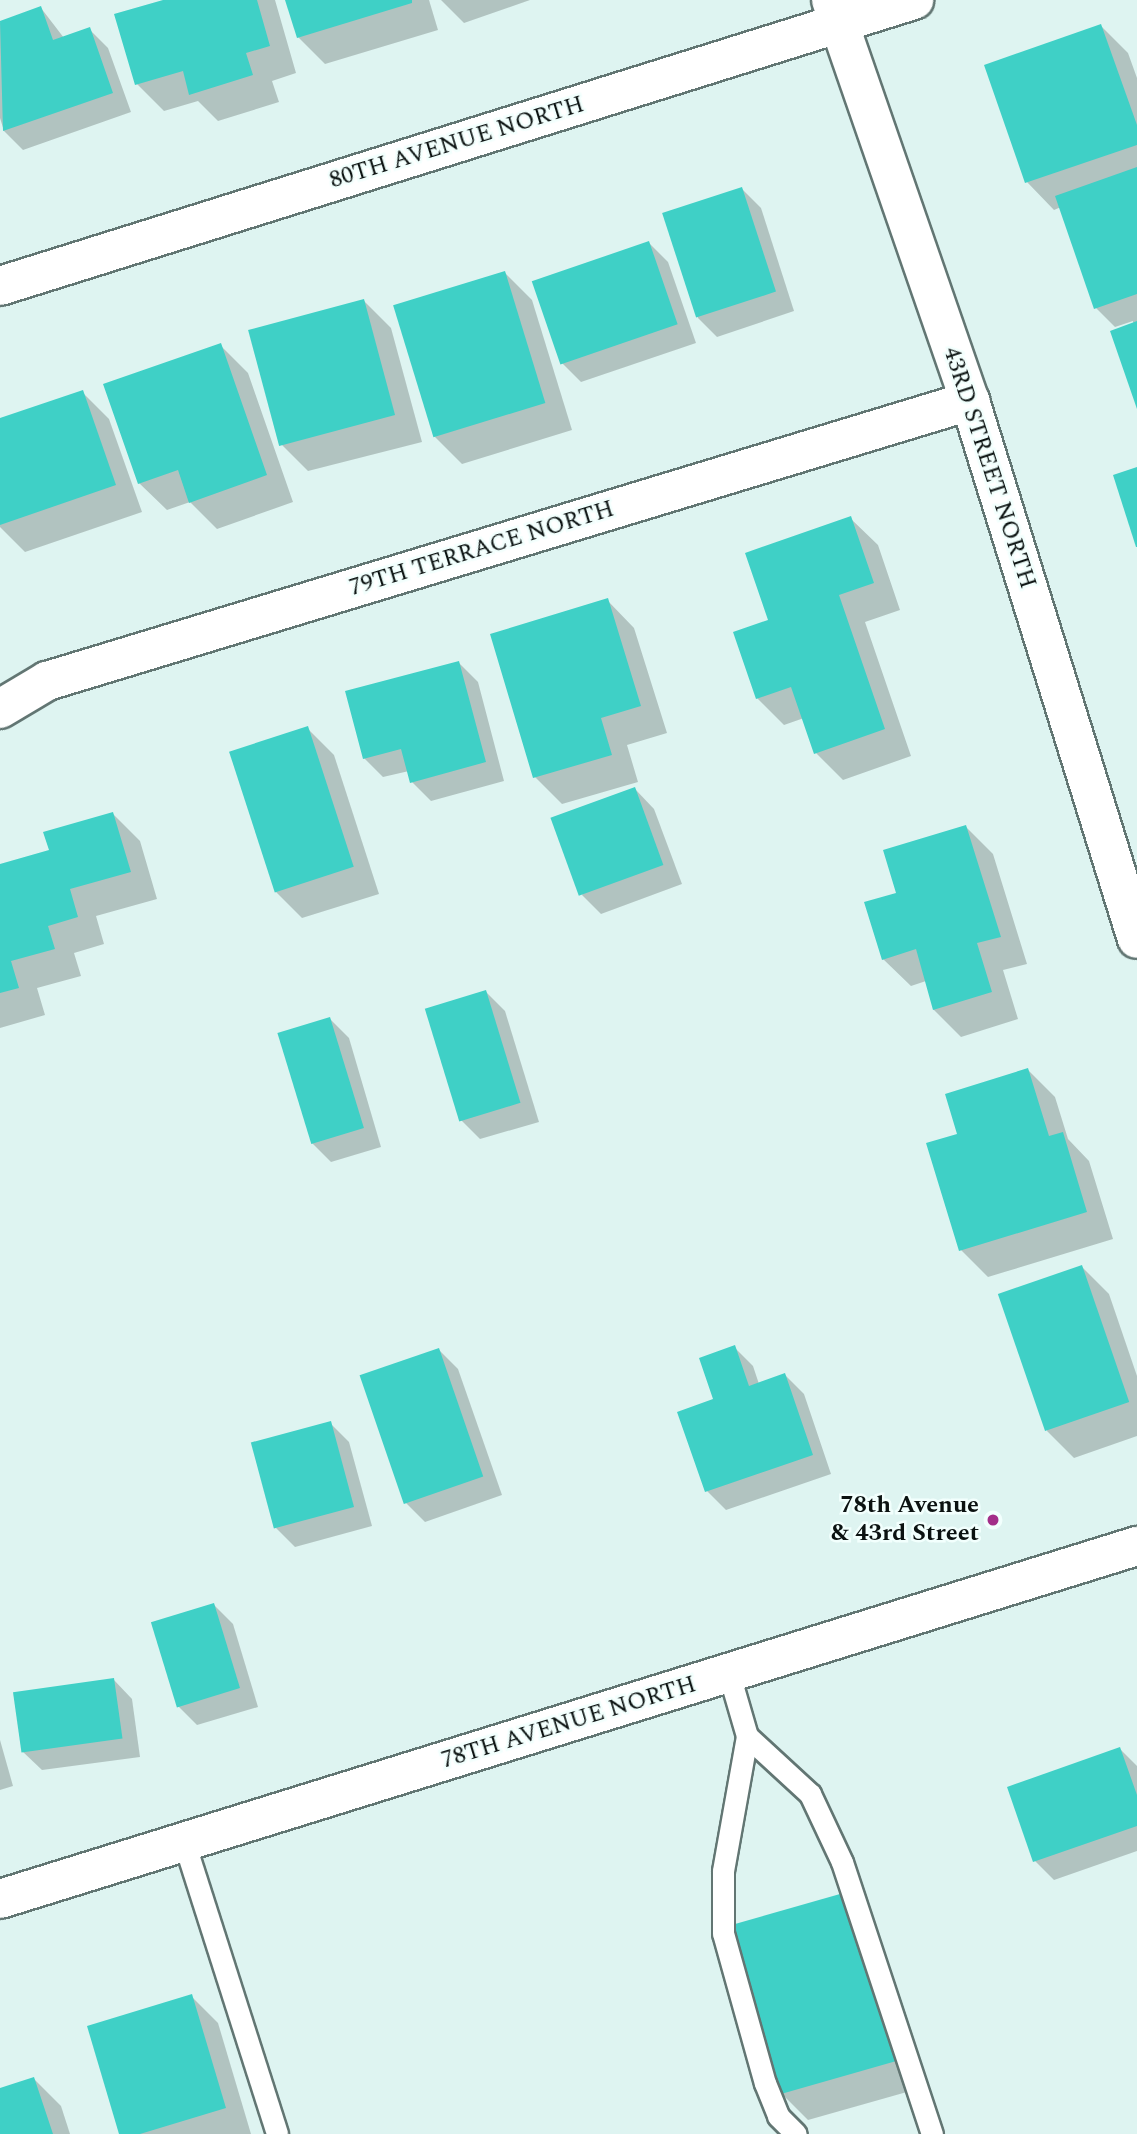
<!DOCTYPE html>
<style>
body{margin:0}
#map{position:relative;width:1137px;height:2134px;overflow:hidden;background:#def4f1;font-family:Spectral,serif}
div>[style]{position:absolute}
.shadow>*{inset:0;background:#0003}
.building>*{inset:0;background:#3fd0c6;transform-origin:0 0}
.roads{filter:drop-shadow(2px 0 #627673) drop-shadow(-2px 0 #627673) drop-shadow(0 2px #627673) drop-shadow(0 -2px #627673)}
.service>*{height:21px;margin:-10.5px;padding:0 10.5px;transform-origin:10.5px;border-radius:10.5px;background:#fff}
.minor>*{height:38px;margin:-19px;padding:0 19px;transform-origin:19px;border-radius:19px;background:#fff}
.tertiary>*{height:38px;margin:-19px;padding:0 19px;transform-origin:19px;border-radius:19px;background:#fff}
.dots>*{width:19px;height:19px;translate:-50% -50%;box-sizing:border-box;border:4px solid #f2fffd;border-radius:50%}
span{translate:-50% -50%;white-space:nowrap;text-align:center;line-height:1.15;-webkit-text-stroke:5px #f2fffd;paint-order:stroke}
.street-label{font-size:24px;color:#0b1211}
.poi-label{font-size:24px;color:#0b1211;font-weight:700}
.right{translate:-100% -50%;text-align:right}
</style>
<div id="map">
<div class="shadow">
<i style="clip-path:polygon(169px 0,275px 0,296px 73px,272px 81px,279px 102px,218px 121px,198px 101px,164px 111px,137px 84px)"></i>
<i style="clip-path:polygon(287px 0,429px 0,438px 30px,325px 64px,298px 37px)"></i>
<i style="clip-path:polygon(441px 0,530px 0,464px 23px)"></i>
<i style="clip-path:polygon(41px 8px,64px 38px,89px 29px,108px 48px,131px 112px,23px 150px,4px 131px,0 118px,0 23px)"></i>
<i style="clip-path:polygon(1101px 26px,1128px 53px,1137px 78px,1137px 405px,1133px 321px,1115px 327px,1096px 308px,1061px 207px,1054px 210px,1027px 182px)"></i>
<i style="clip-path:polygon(742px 189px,761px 208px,794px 311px,717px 337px,698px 318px,664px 214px)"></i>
<i style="clip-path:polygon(649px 243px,668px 262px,696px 343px,581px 382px,562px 363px)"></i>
<i style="clip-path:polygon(505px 273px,532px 300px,572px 430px,462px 464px,435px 437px)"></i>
<i style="clip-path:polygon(364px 301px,391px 328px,422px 442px,308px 471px,281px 444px)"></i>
<i style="clip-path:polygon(220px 345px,248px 373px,293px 502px,217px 529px,190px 502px,167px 510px,139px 483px)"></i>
<i style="clip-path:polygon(82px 392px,109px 419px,142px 512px,25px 552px,0 527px,0 420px)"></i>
<i style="clip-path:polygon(850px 518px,878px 545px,900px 610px,865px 622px,911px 756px,843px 780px,816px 753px,804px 718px,784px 725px,757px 698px,770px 621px)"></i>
<i style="clip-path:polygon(607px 600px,634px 628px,667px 733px,627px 745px,638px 782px,562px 804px,535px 777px)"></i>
<i style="clip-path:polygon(459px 663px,478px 682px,504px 781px,431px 801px,412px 782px,409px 771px,383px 777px,364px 758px)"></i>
<i style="clip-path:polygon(307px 728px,334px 755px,379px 894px,302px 918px,275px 891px)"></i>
<i style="clip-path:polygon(635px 789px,654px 809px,682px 884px,601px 914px,582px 895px)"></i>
<i style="clip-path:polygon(113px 814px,140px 841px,157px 899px,96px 916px,104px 944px,74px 953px,81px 976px,37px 988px,45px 1015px,0 1028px,0 866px,51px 851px)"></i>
<i style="clip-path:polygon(966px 827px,993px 854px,1027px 964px,1003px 970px,1018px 1019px,961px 1037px,934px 1010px,926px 981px,911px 986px,883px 959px,898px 894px)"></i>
<i style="clip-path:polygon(486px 992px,505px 1011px,539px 1122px,480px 1139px,461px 1120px)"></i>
<i style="clip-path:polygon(330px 1019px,349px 1038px,381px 1147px,331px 1162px,312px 1143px)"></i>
<i style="clip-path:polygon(1028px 1070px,1055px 1097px,1068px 1139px,1089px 1161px,1113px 1239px,988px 1277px,961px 1250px,959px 1135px)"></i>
<i style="clip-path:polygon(1082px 1267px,1109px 1294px,1137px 1376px,1137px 1436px,1074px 1458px,1047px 1431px)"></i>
<i style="clip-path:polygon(734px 1347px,753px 1366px,759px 1384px,785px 1375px,804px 1394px,831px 1474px,726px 1510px,707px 1491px,716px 1400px)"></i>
<i style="clip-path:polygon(439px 1350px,458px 1369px,502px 1495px,425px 1522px,406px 1503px)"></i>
<i style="clip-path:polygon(330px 1423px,349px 1442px,372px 1526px,295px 1547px,276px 1528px)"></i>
<i style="clip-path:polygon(214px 1605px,233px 1624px,258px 1707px,197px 1725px,178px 1706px)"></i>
<i style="clip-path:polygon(113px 1679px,132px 1699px,140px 1757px,42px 1770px,22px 1751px)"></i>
<i style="clip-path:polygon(0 1740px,13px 1786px,0 1790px)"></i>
<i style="clip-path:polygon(1120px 1749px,1137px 1766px,1137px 1851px,1054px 1880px,1035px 1861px)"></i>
<i style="clip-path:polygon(846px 1894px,874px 1921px,921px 2088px,808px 2120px,781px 2093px)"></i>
<i style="clip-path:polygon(191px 1996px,218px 2023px,251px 2134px,121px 2134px)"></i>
<i style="clip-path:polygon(34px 2079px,61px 2106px,70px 2134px,0 2134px,0 2090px)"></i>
</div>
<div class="building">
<i style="clip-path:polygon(163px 0,257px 0,270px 46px,246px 53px,253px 75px,189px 95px,183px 71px,135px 85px,114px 14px)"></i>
<i style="clip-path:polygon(285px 0,412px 0,412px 3px,297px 38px)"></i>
<i style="clip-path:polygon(41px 6px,53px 40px,90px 27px,113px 93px,3px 131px,0 21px)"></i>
<i style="clip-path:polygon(1101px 24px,1137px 125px,1137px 145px,1025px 183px,984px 65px)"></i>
<i style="clip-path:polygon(1137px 167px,1137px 294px,1094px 309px,1055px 196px)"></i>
<i style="left:742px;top:187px;width:110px;height:84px;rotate:72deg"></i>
<i style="left:649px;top:241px;width:88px;height:124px;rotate:71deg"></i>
<i style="left:505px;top:271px;width:138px;height:117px;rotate:73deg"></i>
<i style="left:364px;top:299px;width:120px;height:120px;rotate:75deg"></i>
<i style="clip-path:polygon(1137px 321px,1137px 409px,1110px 331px)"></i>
<i style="clip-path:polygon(221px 343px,267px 475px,189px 503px,178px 470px,138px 484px,103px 384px)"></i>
<i style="clip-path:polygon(83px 390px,116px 485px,0 525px,0 418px)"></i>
<i style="clip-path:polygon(1137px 467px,1137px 547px,1136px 547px,1113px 475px)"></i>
<i style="clip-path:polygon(851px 516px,874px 583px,839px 595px,885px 729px,814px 754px,791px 687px,756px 699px,733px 632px,768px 620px,745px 553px)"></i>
<i style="clip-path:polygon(608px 598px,641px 706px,601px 718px,612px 755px,533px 778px,490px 634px)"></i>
<i style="clip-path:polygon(459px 661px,486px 762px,410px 783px,401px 749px,363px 759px,345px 691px)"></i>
<i style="left:308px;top:726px;width:148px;height:83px;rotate:72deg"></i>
<i style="left:635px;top:787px;width:83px;height:90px;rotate:70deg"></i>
<i style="clip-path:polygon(113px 812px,131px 872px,70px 889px,78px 917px,48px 926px,55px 949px,11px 961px,19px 988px,0 993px,0 864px,49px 850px,43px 832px)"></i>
<i style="clip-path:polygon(966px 825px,1001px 937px,977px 943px,992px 992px,933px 1010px,916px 949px,882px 960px,864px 902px,896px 893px,883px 850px)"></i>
<i style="left:486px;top:990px;width:118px;height:64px;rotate:73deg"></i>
<i style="left:330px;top:1017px;width:116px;height:55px;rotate:73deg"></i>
<i style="clip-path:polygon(1028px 1068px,1049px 1136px,1063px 1132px,1087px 1212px,959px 1251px,926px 1143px,957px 1134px,945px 1094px)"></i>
<i style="left:1082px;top:1265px;width:145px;height:89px;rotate:71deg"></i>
<i style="clip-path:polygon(735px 1345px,749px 1386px,785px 1373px,813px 1455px,705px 1492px,677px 1412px,713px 1399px,699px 1358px)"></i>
<i style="left:439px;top:1348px;width:136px;height:84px;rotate:71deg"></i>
<i style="left:331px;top:1421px;width:89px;height:83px;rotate:75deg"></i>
<i style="left:214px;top:1603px;width:89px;height:66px;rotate:73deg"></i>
<i style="left:114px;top:1678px;width:61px;height:102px;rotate:82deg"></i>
<i style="clip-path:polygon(1120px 1747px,1137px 1795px,1137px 1826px,1033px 1862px,1007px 1787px)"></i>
<i style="left:847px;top:1892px;width:176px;height:121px;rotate:74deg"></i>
<i style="clip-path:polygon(192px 1994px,226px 2108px,140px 2134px,119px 2134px,87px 2026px)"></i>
<i style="clip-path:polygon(34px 2077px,53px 2134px,0 2134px,0 2088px)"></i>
</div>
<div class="roads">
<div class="service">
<i style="left:729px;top:1674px;width:65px;rotate:73.8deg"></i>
<i style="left:747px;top:1736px;width:137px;rotate:100.1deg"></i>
<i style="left:723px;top:1871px;width:62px;rotate:90deg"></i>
<i style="left:723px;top:1933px;width:156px;rotate:74.4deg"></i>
<i style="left:765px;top:2083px;width:35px;rotate:68deg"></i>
<i style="left:778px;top:2116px;width:25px;rotate:45deg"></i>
<i style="left:747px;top:1736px;width:86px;rotate:42.6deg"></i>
<i style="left:810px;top:1794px;width:75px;rotate:64.8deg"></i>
<i style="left:842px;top:1862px;width:287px;rotate:71.7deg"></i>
<i style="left:184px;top:1842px;width:306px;rotate:72.3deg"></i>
</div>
<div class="minor">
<i style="left:831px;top:0;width:424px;rotate:70.9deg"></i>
<i style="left:970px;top:401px;width:563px;rotate:72.76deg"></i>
<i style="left:0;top:286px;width:958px;rotate:-17.38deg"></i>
<i style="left:0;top:709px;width:55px;rotate:-30.8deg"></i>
<i style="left:47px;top:681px;width:965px;rotate:-16.88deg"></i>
</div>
<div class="tertiary">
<i style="left:0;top:1899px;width:1191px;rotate:-17.25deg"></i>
</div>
</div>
<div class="dots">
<i style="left:993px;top:1520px;background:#a32e89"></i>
</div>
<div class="street-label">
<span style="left:457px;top:143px;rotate:-17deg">80TH AVENUE NORTH</span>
<span style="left:989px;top:468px;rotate:72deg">43RD STREET NORTH</span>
<span style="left:482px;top:549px;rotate:-17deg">79TH TERRACE NORTH</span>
<span style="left:569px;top:1723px;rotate:-17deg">78TH AVENUE NORTH</span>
</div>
<div class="poi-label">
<span class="right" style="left:979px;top:1520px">78th Avenue<br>&amp; 43rd Street</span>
</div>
</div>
